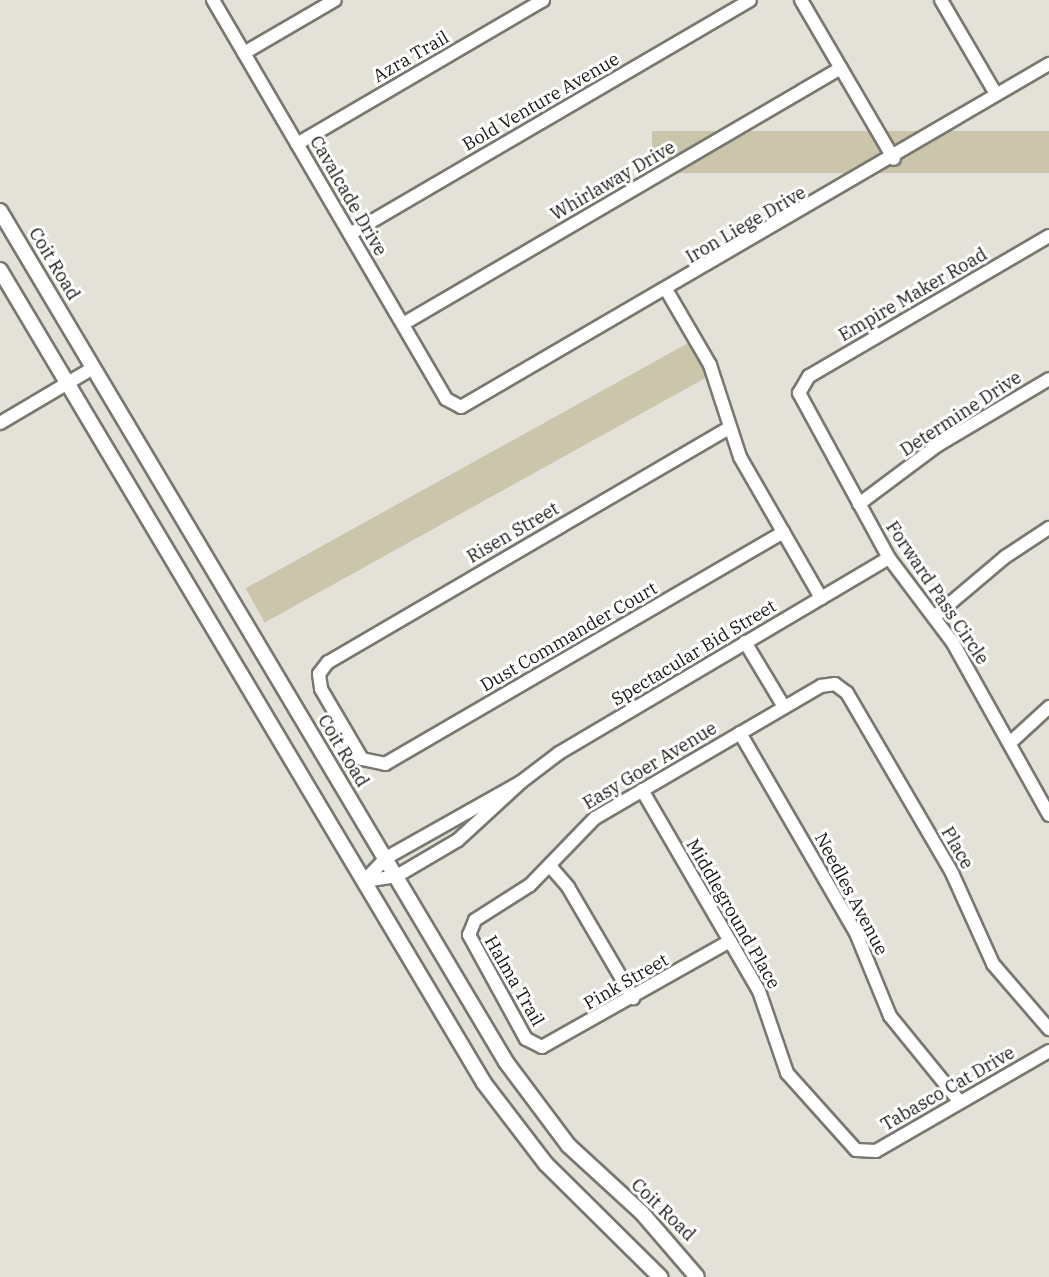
<!DOCTYPE html>
<style>
body{margin:0}
#map{position:relative;width:1049px;height:1277px;overflow:hidden;background:#e3e1d8;font-family:"IBM Plex Serif",serif}
div>[style]{position:absolute}
.green>*{inset:0;background:#cbc5ab;transform-origin:0 0}
.roads{filter:drop-shadow(2px 0 #797870) drop-shadow(-2px 0 #797870) drop-shadow(0 2px #797870) drop-shadow(0 -2px #797870)}
.minor>*{height:12px;margin:-6px;padding:0 6px;transform-origin:6px;border-radius:6px;background:#fff}
.major>*{height:14px;margin:-7px;padding:0 7px;transform-origin:7px;border-radius:7px;background:#fff}
span{translate:-50% -50%;white-space:nowrap;text-align:center;line-height:1.15;-webkit-text-stroke:6px #fff;paint-order:stroke}
.street-label{font-size:18px;color:#181714}
</style>
<div id="map">
<div class="green">
<i style="left:1049px;top:131px;width:42px;height:397px;rotate:90deg"></i>
<i style="left:690px;top:342px;width:39px;height:508px;rotate:61deg"></i>
</div>
<div class="roads">
<div class="minor">
<i style="left:213px;top:0;width:462px;rotate:59.7deg"></i>
<i style="left:446px;top:399px;width:17px;rotate:28deg"></i>
<i style="left:461px;top:407px;width:681px;rotate:-30.26deg"></i>
<i style="left:801px;top:0;width:184px;rotate:59.7deg"></i>
<i style="left:941px;top:0;width:109px;rotate:59.7deg"></i>
<i style="left:244px;top:53px;width:105px;rotate:-30.2deg"></i>
<i style="left:297px;top:144px;width:285px;rotate:-30.3deg"></i>
<i style="left:350px;top:234px;width:463px;rotate:-30.3deg"></i>
<i style="left:1049px;top:236px;width:278px;rotate:149.7deg"></i>
<i style="left:809px;top:376px;width:20px;rotate:120deg"></i>
<i style="left:799px;top:393px;width:188px;rotate:61.4deg"></i>
<i style="left:889px;top:558px;width:106px;rotate:53deg"></i>
<i style="left:953px;top:643px;width:197px;rotate:60.8deg"></i>
<i style="left:667px;top:291px;width:86px;rotate:59.8deg"></i>
<i style="left:710px;top:365px;width:97px;rotate:71.9deg"></i>
<i style="left:740px;top:457px;width:163px;rotate:60.1deg"></i>
<i style="left:403px;top:324px;width:507px;rotate:-30.31deg"></i>
<i style="left:0;top:423px;width:108px;rotate:-30.6deg"></i>
<i style="left:729px;top:428px;width:464px;rotate:149.7deg"></i>
<i style="left:328px;top:662px;width:15px;rotate:127deg"></i>
<i style="left:319px;top:674px;width:15px;rotate:82deg"></i>
<i style="left:321px;top:689px;width:81px;rotate:59.6deg"></i>
<i style="left:362px;top:759px;width:24px;rotate:12deg"></i>
<i style="left:385px;top:764px;width:461px;rotate:-30.2deg"></i>
<i style="left:859px;top:504px;width:99px;rotate:-36.8deg"></i>
<i style="left:938px;top:445px;width:129px;rotate:-30.7deg"></i>
<i style="left:934px;top:617px;width:93px;rotate:-40.2deg"></i>
<i style="left:1005px;top:557px;width:53px;rotate:-33.4deg"></i>
<i style="left:745px;top:642px;width:76px;rotate:59deg"></i>
<i style="left:740px;top:733px;width:231px;rotate:59.9deg"></i>
<i style="left:856px;top:933px;width:90px;rotate:67.7deg"></i>
<i style="left:890px;top:1016px;width:111px;rotate:50.9deg"></i>
<i style="left:1011px;top:742px;width:52px;rotate:-42.6deg"></i>
<i style="left:521px;top:782px;width:48px;rotate:-37.3deg"></i>
<i style="left:559px;top:753px;width:383px;rotate:-30.6deg"></i>
<i style="left:521px;top:782px;width:86px;rotate:137.4deg"></i>
<i style="left:458px;top:840px;width:71px;rotate:149.5deg"></i>
<i style="left:397px;top:876px;width:33px;rotate:171deg"></i>
<i style="left:364px;top:881px;width:32px;rotate:-46deg"></i>
<i style="left:386px;top:858px;width:155px;rotate:-29.4deg"></i>
<i style="left:642px;top:790px;width:233px;rotate:59.8deg"></i>
<i style="left:759px;top:991px;width:87px;rotate:71.1deg"></i>
<i style="left:787px;top:1073px;width:103px;rotate:48.1deg"></i>
<i style="left:856px;top:1150px;width:20px;rotate:3deg"></i>
<i style="left:876px;top:1151px;width:200px;rotate:-30deg"></i>
<i style="left:550px;top:866px;width:28px;rotate:49deg"></i>
<i style="left:568px;top:887px;width:129px;rotate:59.6deg"></i>
<i style="left:730px;top:941px;width:216px;rotate:150.6deg"></i>
<i style="left:542px;top:1047px;width:18px;rotate:-153deg"></i>
<i style="left:526px;top:1039px;width:119px;rotate:-118.7deg"></i>
<i style="left:469px;top:935px;width:16px;rotate:-68deg"></i>
<i style="left:475px;top:920px;width:65px;rotate:-32.5deg"></i>
<i style="left:530px;top:885px;width:93px;rotate:-45.9deg"></i>
<i style="left:595px;top:818px;width:262px;rotate:-30.3deg"></i>
<i style="left:821px;top:686px;width:14px;rotate:-8deg"></i>
<i style="left:835px;top:684px;width:15px;rotate:37deg"></i>
<i style="left:847px;top:693px;width:208px;rotate:59.7deg"></i>
<i style="left:952px;top:873px;width:100px;rotate:65.7deg"></i>
<i style="left:993px;top:964px;width:86px;rotate:49.3deg"></i>
</div>
<div class="major">
<i style="left:0;top:211px;width:990px;rotate:59.26deg"></i>
<i style="left:506px;top:1062px;width:104px;rotate:53.2deg"></i>
<i style="left:568px;top:1145px;width:100px;rotate:42.6deg"></i>
<i style="left:642px;top:1213px;width:84px;rotate:49.3deg"></i>
<i style="left:0;top:270px;width:946px;rotate:59.23deg"></i>
<i style="left:484px;top:1083px;width:102px;rotate:52.6deg"></i>
<i style="left:546px;top:1164px;width:161px;rotate:44.7deg"></i>
</div>
</div>
<div class="street-label">
<span style="left:411px;top:57px;rotate:-30deg">Azra Trail</span>
<span style="left:541px;top:102px;rotate:-30deg">Bold Venture Avenue</span>
<span style="left:613px;top:181px;rotate:-30deg">Whirlaway Drive</span>
<span style="left:348px;top:196px;rotate:60deg">Cavalcade Drive</span>
<span style="left:746px;top:225px;rotate:-30deg">Iron Liege Drive</span>
<span style="left:54px;top:264px;rotate:59deg">Coit Road</span>
<span style="left:913px;top:295px;rotate:-30deg">Empire Maker Road</span>
<span style="left:961px;top:414px;rotate:-33deg">Determine Drive</span>
<span style="left:513px;top:533px;rotate:-30deg">Risen Street</span>
<span style="left:937px;top:593px;rotate:56deg">Forward Pass Circle</span>
<span style="left:569px;top:637px;rotate:-30deg">Dust Commander Court</span>
<span style="left:694px;top:653px;rotate:-31deg">Spectacular Bid Street</span>
<span style="left:343px;top:751px;rotate:59deg">Coit Road</span>
<span style="left:650px;top:766px;rotate:-31deg">Easy Goer Avenue</span>
<span style="left:957px;top:848px;rotate:60deg">Place</span>
<span style="left:851px;top:894px;rotate:62deg">Needles Avenue</span>
<span style="left:733px;top:914px;rotate:60deg">Middleground Place</span>
<span style="left:514px;top:981px;rotate:60deg">Halma Trail</span>
<span style="left:626px;top:982px;rotate:-30deg">Pink Street</span>
<span style="left:948px;top:1089px;rotate:-30deg">Tabasco Cat Drive</span>
<span style="left:663px;top:1210px;rotate:44deg">Coit Road</span>
</div>
</div>
